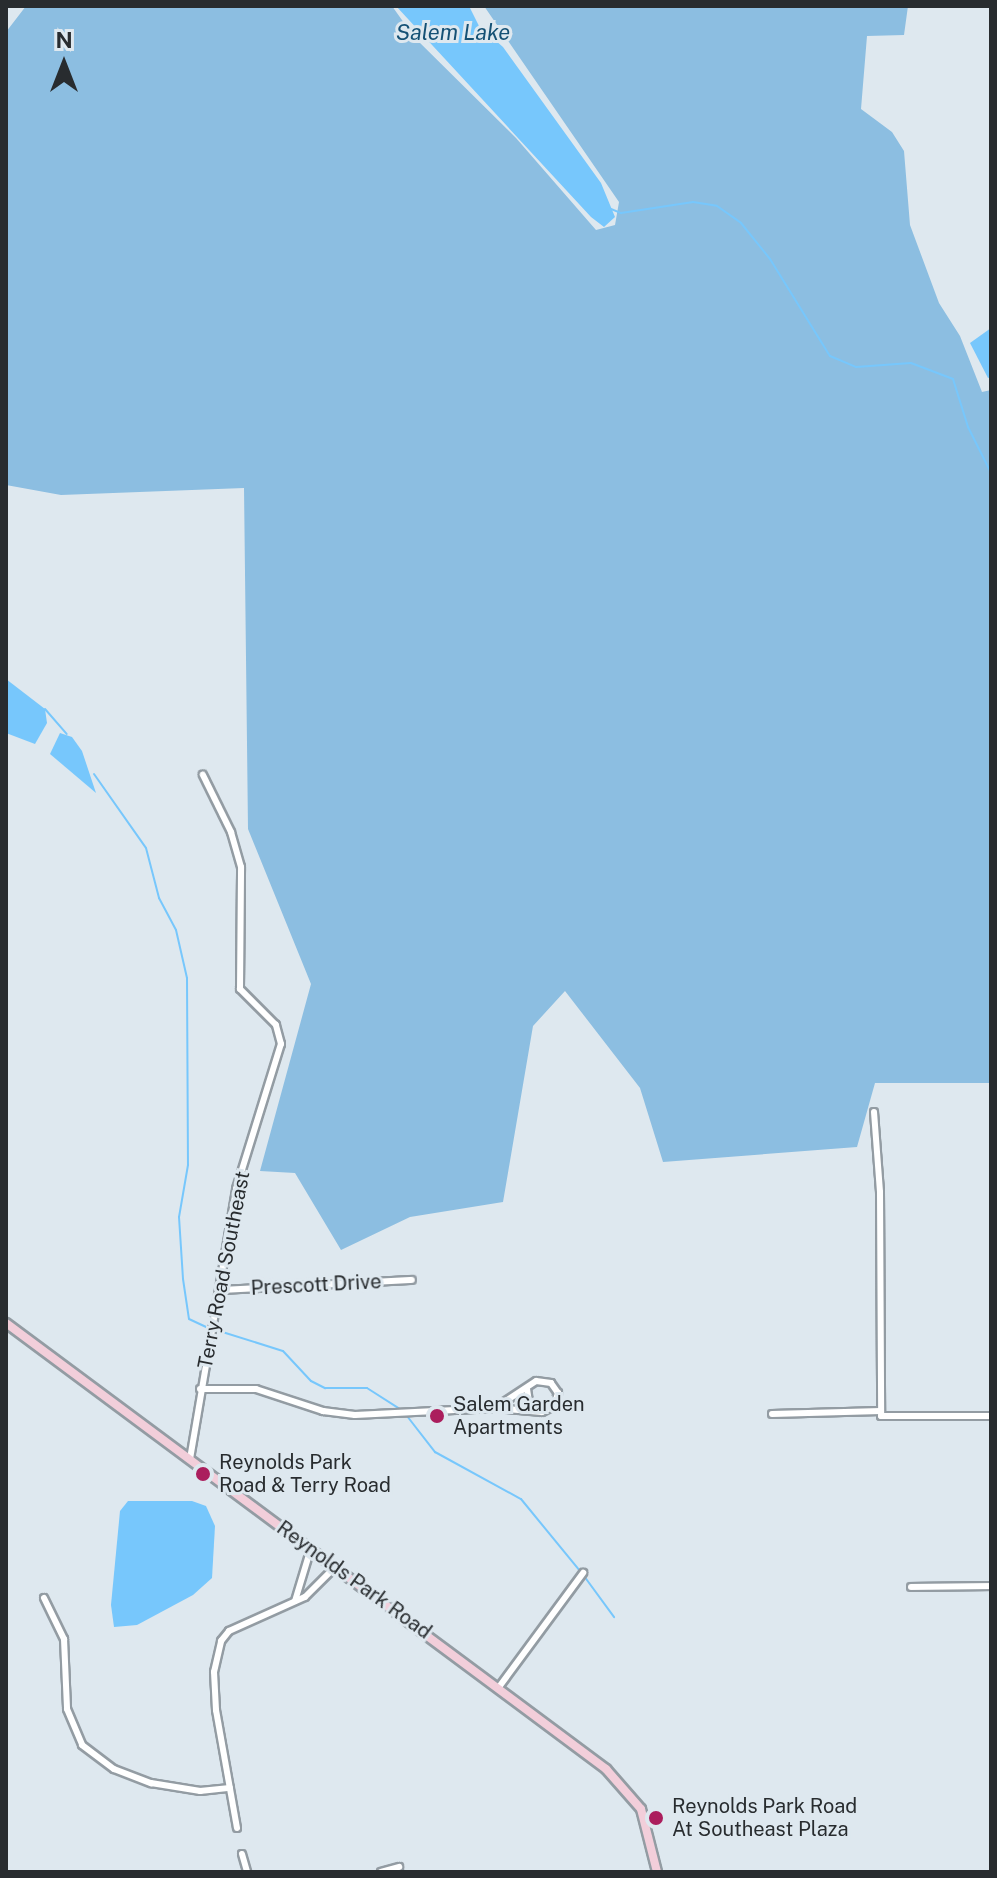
<!DOCTYPE html>
<style>
body{margin:0}
#map{position:relative;width:997px;height:1878px;overflow:hidden;background:#dee8ef;font-family:"Public Sans",sans-serif}
div>[style]{position:absolute}
.green>*{inset:0;background:#8cbee1}
.water>*{inset:0;background:#77c7fc}
.stream>*{height:2px;margin:-1px;padding:0 1px;transform-origin:1px;border-radius:1px;background:#77c7fc}
.roads{filter:drop-shadow(2px 0 #939ca3) drop-shadow(-2px 0 #939ca3) drop-shadow(0 2px #939ca3) drop-shadow(0 -2px #939ca3)}
.street>*{height:6px;margin:-3px;padding:0 3px;transform-origin:3px;border-radius:3px;background:#fff}
.secondary>*{height:8px;margin:-4px;padding:0 4px;transform-origin:4px;border-radius:4px;background:#f2ceda}
.dots>*{width:22px;height:22px;translate:-50% -50%;box-sizing:border-box;border:4px solid #dee8ef;border-radius:50%}
span{translate:-50% -50%;white-space:nowrap;text-align:center;line-height:1.15;-webkit-text-stroke:6px #dee8ef;paint-order:stroke}
.street-label{font-size:20px;color:#282c2f}
.poi-label{font-size:20px;color:#282c2f}
.left{translate:0 -50%;text-align:left}
.water-label{font-size:22px;color:#155175;font-style:italic}
.frame{position:absolute;inset:0;border:8px solid #282c2f;pointer-events:none}
.north{position:absolute;left:24px;top:24px;width:80px;height:80px;-webkit-text-stroke:6px #dee8ef;paint-order:stroke;rotate:0deg;font-size:22px;font-weight:700;line-height:32px;text-align:center;color:#282c2f}
.north::after{content:'';display:block;margin:auto;width:28px;height:36px;background:#282c2f;clip-path:polygon(50% 0,100% 100%,50% 72%,0 100%)}
</style>
<div id="map">
<div class="green">
<i style="clip-path:polygon(26px 6px,392px 6px,414px 37px,516px 138px,596px 230px,615px 225px,619px 202px,484px 6px,908px 6px,904px 35px,867px 36px,861px 109px,892px 132px,904px 151px,910px 225px,939px 303px,960px 336px,982px 392px,991px 390px,991px 1083px,875px 1083px,857px 1147px,663px 1162px,640px 1088px,565px 991px,533px 1026px,503px 1202px,410px 1217px,341px 1250px,295px 1173px,260px 1171px,311px 984px,248px 829px,244px 488px,61px 495px,6px 485px,6px 32px)"></i>
</div>
<div class="water">
<i style="clip-path:polygon(396px 6px,469px 6px,479px 26px,503px 47px,601px 183px,615px 217px,604px 227px,591px 217px)"></i>
<i style="clip-path:polygon(991px 328px,991px 377px,988px 378px,970px 343px)"></i>
<i style="clip-path:polygon(6px 679px,45px 709px,47px 723px,35px 744px,6px 733px)"></i>
<i style="clip-path:polygon(60px 733px,72px 737px,82px 751px,96px 793px,50px 754px)"></i>
<i style="clip-path:polygon(192px 1501px,206px 1506px,215px 1526px,212px 1578px,193px 1595px,137px 1625px,114px 1627px,111px 1605px,120px 1511px,128px 1501px)"></i>
</div>
<div class="stream">
<i style="left:611px;top:209px;width:11px;rotate:22deg"></i>
<i style="left:621px;top:213px;width:73px;rotate:-8.7deg"></i>
<i style="left:693px;top:202px;width:24px;rotate:9deg"></i>
<i style="left:717px;top:206px;width:29px;rotate:35deg"></i>
<i style="left:741px;top:223px;width:46px;rotate:51.1deg"></i>
<i style="left:770px;top:259px;width:114px;rotate:58.3deg"></i>
<i style="left:830px;top:356px;width:28px;rotate:23deg"></i>
<i style="left:856px;top:367px;width:55px;rotate:-4.2deg"></i>
<i style="left:911px;top:363px;width:45px;rotate:20.9deg"></i>
<i style="left:953px;top:379px;width:50px;rotate:72.6deg"></i>
<i style="left:968px;top:427px;width:51px;rotate:63.4deg"></i>
<i style="left:45px;top:709px;width:33px;rotate:49deg"></i>
<i style="left:94px;top:774px;width:90px;rotate:54.9deg"></i>
<i style="left:146px;top:848px;width:52px;rotate:75.4deg"></i>
<i style="left:159px;top:898px;width:36px;rotate:62deg"></i>
<i style="left:176px;top:930px;width:49px;rotate:77.1deg"></i>
<i style="left:187px;top:978px;width:187px;rotate:89.7deg"></i>
<i style="left:188px;top:1165px;width:53px;rotate:99.8deg"></i>
<i style="left:179px;top:1217px;width:62px;rotate:86.3deg"></i>
<i style="left:183px;top:1279px;width:40px;rotate:81.5deg"></i>
<i style="left:189px;top:1319px;width:23px;rotate:25deg"></i>
<i style="left:216px;top:1330px;width:70px;rotate:17.4deg"></i>
<i style="left:283px;top:1351px;width:41px;rotate:47deg"></i>
<i style="left:311px;top:1381px;width:16px;rotate:27deg"></i>
<i style="left:325px;top:1388px;width:42px"></i>
<i style="left:367px;top:1388px;width:43px;rotate:32.6deg"></i>
<i style="left:407px;top:1416px;width:46px;rotate:52.1deg"></i>
<i style="left:435px;top:1452px;width:98px;rotate:28.7deg"></i>
<i style="left:521px;top:1499px;width:93px;rotate:50.7deg"></i>
<i style="left:584px;top:1576px;width:51px;rotate:53.8deg"></i>
</div>
<div class="roads">
<div class="street">
<i style="left:874px;top:1112px;width:80px;rotate:85.7deg"></i>
<i style="left:880px;top:1192px;width:224px;rotate:89.7deg"></i>
<i style="left:881px;top:1416px;width:110px"></i>
<i style="left:220px;top:1290px;width:192px;rotate:-3deg"></i>
<i style="left:200px;top:1389px;width:56px"></i>
<i style="left:256px;top:1389px;width:71px;rotate:18.2deg"></i>
<i style="left:323px;top:1411px;width:32px;rotate:7deg"></i>
<i style="left:355px;top:1415px;width:140px;rotate:-2.9deg"></i>
<i style="left:495px;top:1408px;width:47px;rotate:4.9deg"></i>
<i style="left:542px;top:1412px;width:13px;rotate:-27deg"></i>
<i style="left:554px;top:1406px;width:14px;rotate:-73deg"></i>
<i style="left:558px;top:1393px;width:12px;rotate:-125deg"></i>
<i style="left:551px;top:1383px;width:15px;rotate:-172deg"></i>
<i style="left:536px;top:1381px;width:49px;rotate:146.6deg"></i>
<i style="left:527px;top:1389px;width:19px;rotate:81deg"></i>
<i style="left:772px;top:1414px;width:109px;rotate:-1.6deg"></i>
<i style="left:190px;top:1459px;width:274px;rotate:-80.3deg"></i>
<i style="left:236px;top:1189px;width:152px;rotate:-72.8deg"></i>
<i style="left:281px;top:1044px;width:20px;rotate:-105deg"></i>
<i style="left:276px;top:1025px;width:51px;rotate:-135deg"></i>
<i style="left:240px;top:989px;width:122px;rotate:-89.5deg"></i>
<i style="left:241px;top:867px;width:36px;rotate:-106deg"></i>
<i style="left:231px;top:832px;width:64px;rotate:-116.2deg"></i>
<i style="left:911px;top:1587px;width:80px;rotate:-0.7deg"></i>
<i style="left:44px;top:1598px;width:46px;rotate:64deg"></i>
<i style="left:64px;top:1639px;width:70px;rotate:87.5deg"></i>
<i style="left:67px;top:1709px;width:39px;rotate:67deg"></i>
<i style="left:82px;top:1745px;width:40px;rotate:37deg"></i>
<i style="left:114px;top:1769px;width:40px;rotate:21deg"></i>
<i style="left:151px;top:1783px;width:50px;rotate:9.3deg"></i>
<i style="left:200px;top:1791px;width:30px;rotate:-6deg"></i>
<i style="left:295px;top:1601px;width:55px;rotate:-73.2deg"></i>
<i style="left:499px;top:1687px;width:142px;rotate:-53.6deg"></i>
<i style="left:237px;top:1828px;width:120px;rotate:-100.1deg"></i>
<i style="left:216px;top:1710px;width:38px;rotate:-93deg"></i>
<i style="left:214px;top:1672px;width:32px;rotate:-77deg"></i>
<i style="left:221px;top:1641px;width:13px;rotate:-51deg"></i>
<i style="left:229px;top:1631px;width:83px;rotate:-24.1deg"></i>
<i style="left:305px;top:1597px;width:42px;rotate:-45deg"></i>
<i style="left:242px;top:1854px;width:19px;rotate:74deg"></i>
<i style="left:381px;top:1872px;width:19px;rotate:-16deg"></i>
</div>
<div class="secondary">
<i style="left:6px;top:1323px;width:748px;rotate:36.62deg"></i>
<i style="left:606px;top:1769px;width:53px;rotate:48.8deg"></i>
<i style="left:641px;top:1809px;width:65px;rotate:75.7deg"></i>
</div>
</div>
<div class="dots">
<i style="left:437px;top:1416px;background:#ab1e5d"></i>
<i style="left:203px;top:1474px;background:#ab1e5d"></i>
<i style="left:656px;top:1818px;background:#ab1e5d"></i>
</div>
<div class="street-label">
<span style="left:224px;top:1270px;rotate:-79deg">Terry Road Southeast</span>
<span style="left:316px;top:1285px;rotate:-3deg">Prescott Drive</span>
<span style="left:354px;top:1580px;rotate:36deg">Reynolds Park Road</span>
</div>
<div class="poi-label">
<span class="left" style="left:453px;top:1416px">Salem Garden<br>Apartments</span>
<span class="left" style="left:219px;top:1474px">Reynolds Park<br>Road &amp; Terry Road</span>
<span class="left" style="left:672px;top:1818px">Reynolds Park Road<br>At Southeast Plaza</span>
</div>
<div class="water-label">
<span style="left:453px;top:33px">Salem Lake</span>
</div>
<div class="frame"></div>
<div class="north">N</div>
</div>
